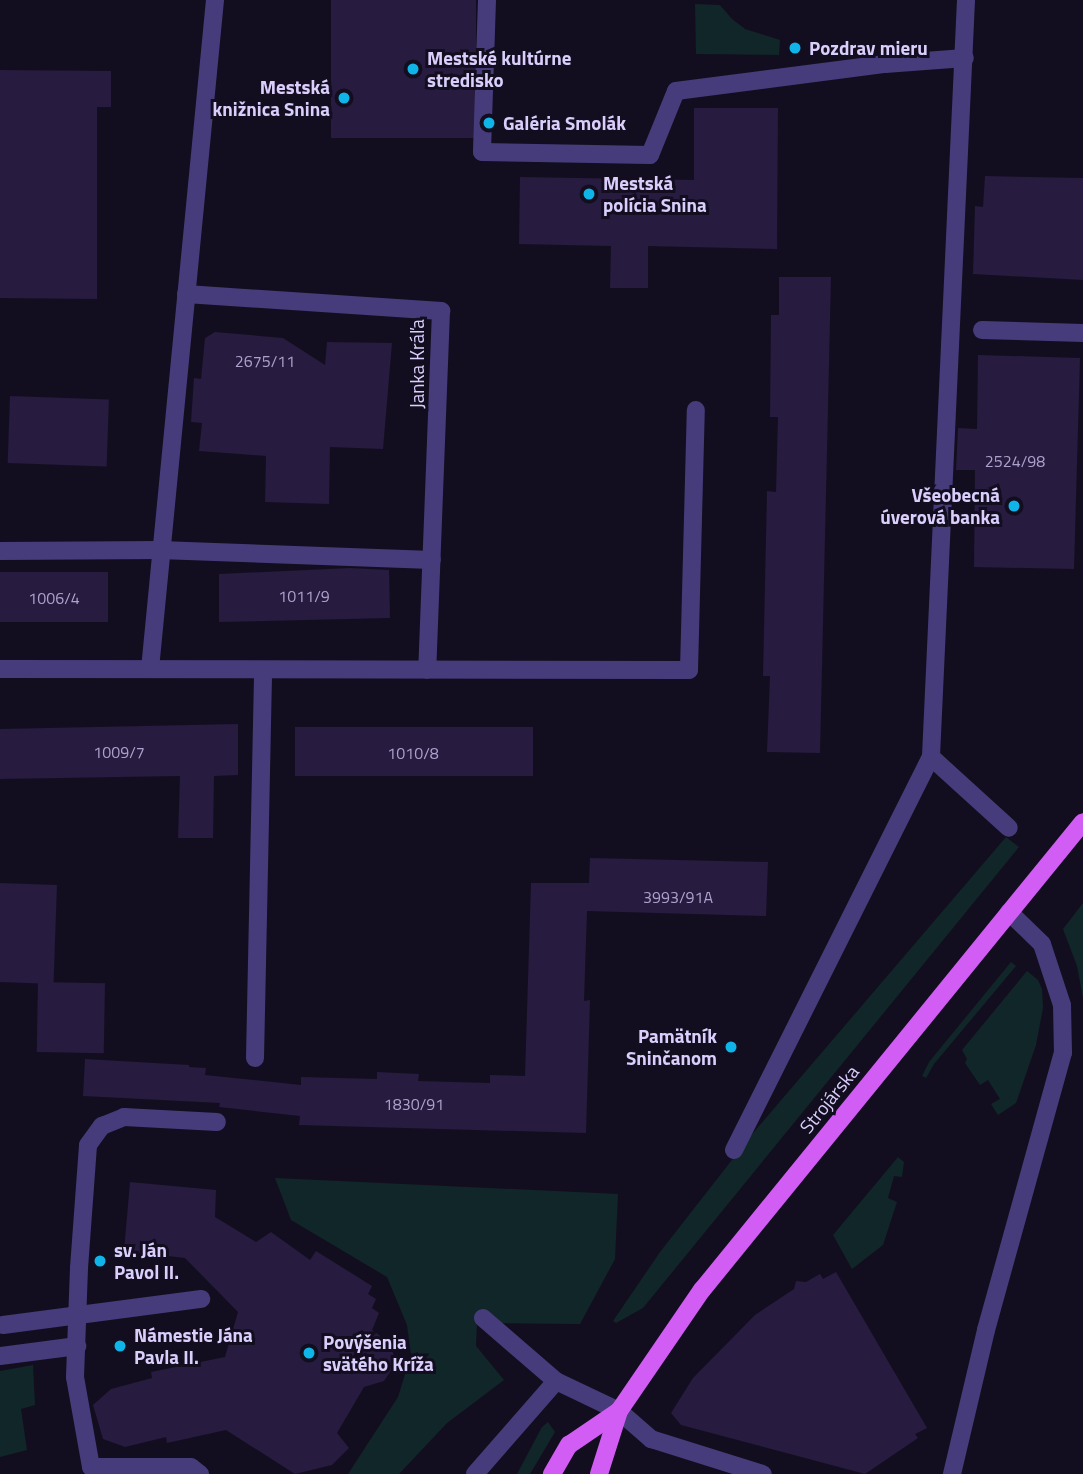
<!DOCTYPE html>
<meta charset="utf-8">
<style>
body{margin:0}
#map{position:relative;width:1083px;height:1474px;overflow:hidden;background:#130e1f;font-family:"Titillium Web",sans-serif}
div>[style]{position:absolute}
.green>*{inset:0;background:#112628}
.building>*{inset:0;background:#271b3f;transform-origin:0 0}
.minor>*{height:18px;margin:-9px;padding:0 9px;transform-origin:9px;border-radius:9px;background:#473c7b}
.major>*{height:18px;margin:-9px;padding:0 9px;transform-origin:9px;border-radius:9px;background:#d15df4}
.dots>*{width:19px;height:19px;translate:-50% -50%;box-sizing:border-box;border:4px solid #130e1f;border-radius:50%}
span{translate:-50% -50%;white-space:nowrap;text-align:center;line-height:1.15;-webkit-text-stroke:6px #130e1f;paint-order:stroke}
.number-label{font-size:16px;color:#ada2cd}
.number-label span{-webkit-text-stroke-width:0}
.poi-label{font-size:19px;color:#dacffc;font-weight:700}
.left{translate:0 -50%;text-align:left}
.right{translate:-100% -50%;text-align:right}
.street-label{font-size:19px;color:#dacffc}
</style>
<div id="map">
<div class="green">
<i style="clip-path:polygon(695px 4px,720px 5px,732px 19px,745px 29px,780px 40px,779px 55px,696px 54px)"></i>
<i style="clip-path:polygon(1006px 837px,1019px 847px,643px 1308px,616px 1323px,613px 1321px,660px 1252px,753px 1133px)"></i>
<i style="clip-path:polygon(1083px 903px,1083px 998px,1077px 966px,1063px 929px)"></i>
<i style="clip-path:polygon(1011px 962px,1016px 966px,934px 1064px,926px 1078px,922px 1076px,929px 1062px)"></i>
<i style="clip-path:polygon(1027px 971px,1038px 980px,1042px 989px,1043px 1008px,1036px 1045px,1016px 1103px,998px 1115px,991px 1104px,1000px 1099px,988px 1080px,980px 1085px,965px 1063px,967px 1059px,962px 1050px)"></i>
<i style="clip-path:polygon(898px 1157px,904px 1162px,902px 1177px,894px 1176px,888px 1198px,897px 1202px,883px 1245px,852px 1269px,833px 1235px)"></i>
<i style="clip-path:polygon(275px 1178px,618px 1194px,615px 1259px,580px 1324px,477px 1323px,476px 1346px,504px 1380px,447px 1423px,399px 1474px,348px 1474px,398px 1397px,411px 1355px,407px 1325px,387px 1277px,291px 1220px)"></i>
<i style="clip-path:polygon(33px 1365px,35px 1405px,21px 1409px,27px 1450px,0 1457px,0 1371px)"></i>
<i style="clip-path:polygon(548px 1422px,555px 1432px,530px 1474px,517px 1474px,542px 1427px)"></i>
</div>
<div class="building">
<i style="left:331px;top:0;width:145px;height:138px"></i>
<i style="clip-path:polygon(0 70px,111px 71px,111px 107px,97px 107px,97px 299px,0 298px)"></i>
<i style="clip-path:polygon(694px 108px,778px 108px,777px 249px,648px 246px,648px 288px,610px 288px,611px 246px,519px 244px,520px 177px,694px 180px)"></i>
<i style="clip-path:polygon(985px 176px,1083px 178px,1083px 280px,973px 274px,975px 206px,983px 207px)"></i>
<i style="clip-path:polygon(779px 277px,831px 277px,820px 753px,767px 752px,770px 676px,763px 676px,767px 491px,776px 492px,778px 417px,770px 417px,771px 315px,779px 315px)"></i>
<i style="clip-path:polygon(215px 332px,283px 338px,325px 365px,327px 342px,392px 343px,383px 449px,330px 447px,329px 504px,265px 502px,266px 456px,199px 451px,202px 423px,191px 422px,194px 378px,201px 379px,205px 338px)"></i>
<i style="clip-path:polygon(978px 355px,1080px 358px,1074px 569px,974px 567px,975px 470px,956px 470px,958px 428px,977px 429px)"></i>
<i style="left:10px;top:396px;width:99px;height:67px;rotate:2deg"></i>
<i style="clip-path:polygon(350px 568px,389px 570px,390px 618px,219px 622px,219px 574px)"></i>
<i style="left:108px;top:572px;width:50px;height:108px;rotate:90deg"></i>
<i style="clip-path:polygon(238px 724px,238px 775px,214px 776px,213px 838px,178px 838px,180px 776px,0 779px,0 729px)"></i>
<i style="left:295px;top:727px;width:238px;height:49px"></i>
<i style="clip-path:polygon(590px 858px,768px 862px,766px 916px,587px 911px,584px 1001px,590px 1000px,586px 1133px,299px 1125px,300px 1116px,219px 1107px,220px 1103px,83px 1096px,85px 1059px,189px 1065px,189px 1067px,206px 1068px,205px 1075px,301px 1085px,301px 1077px,377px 1079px,377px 1072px,419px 1074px,418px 1081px,490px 1083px,490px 1075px,525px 1076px,531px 883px,589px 883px)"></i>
<i style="left:0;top:883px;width:57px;height:99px;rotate:2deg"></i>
<i style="left:38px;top:982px;width:67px;height:70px;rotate:1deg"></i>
<i style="clip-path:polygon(130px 1182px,216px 1190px,215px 1217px,256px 1242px,271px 1232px,310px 1260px,316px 1251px,372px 1286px,368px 1294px,376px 1299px,372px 1308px,379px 1313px,372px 1330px,390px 1343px,396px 1363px,384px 1381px,364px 1387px,337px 1433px,349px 1448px,332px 1465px,295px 1474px,226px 1430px,167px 1443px,166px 1437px,125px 1447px,103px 1439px,93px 1405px,111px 1389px,152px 1378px,151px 1372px,225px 1357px,238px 1312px,185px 1258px,124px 1251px)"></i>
<i style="clip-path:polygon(836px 1272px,927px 1428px,915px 1434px,918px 1438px,865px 1474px,681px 1425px,671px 1413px,693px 1378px,755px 1315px,794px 1289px,796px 1281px,806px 1282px,820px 1274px,823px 1279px)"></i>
</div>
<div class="minor">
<i style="left:487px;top:0;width:152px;rotate:91.9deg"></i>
<i style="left:482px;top:152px;width:168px;rotate:1deg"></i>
<i style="left:650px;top:155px;width:69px;rotate:-67.9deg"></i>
<i style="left:676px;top:91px;width:211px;rotate:-7.4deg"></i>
<i style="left:885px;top:64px;width:80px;rotate:-4.3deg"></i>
<i style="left:966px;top:0;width:758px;rotate:92.65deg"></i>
<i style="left:931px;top:757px;width:105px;rotate:42.3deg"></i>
<i style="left:186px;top:294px;width:256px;rotate:3.8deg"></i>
<i style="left:441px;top:311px;width:359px;rotate:92.2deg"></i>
<i style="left:982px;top:330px;width:101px;rotate:1.7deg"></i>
<i style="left:0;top:551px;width:160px;rotate:-0.4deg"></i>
<i style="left:160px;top:550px;width:272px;rotate:2.1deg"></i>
<i style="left:0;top:669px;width:689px;rotate:0.08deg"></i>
<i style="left:689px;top:670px;width:260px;rotate:-88.5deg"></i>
<i style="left:150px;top:669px;width:672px;rotate:-84.45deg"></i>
<i style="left:255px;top:1058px;width:388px;rotate:-88.8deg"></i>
<i style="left:734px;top:1150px;width:440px;rotate:-63.4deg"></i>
<i style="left:483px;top:1318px;width:96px;rotate:40.8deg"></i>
<i style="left:3px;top:1325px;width:200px;rotate:-7.5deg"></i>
<i style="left:0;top:1356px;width:78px;rotate:-7.4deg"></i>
<i style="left:200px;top:1474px;width:11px;rotate:-142deg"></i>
<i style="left:191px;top:1467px;width:100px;rotate:180deg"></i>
<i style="left:91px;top:1467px;width:91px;rotate:-100.1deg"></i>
<i style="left:75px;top:1377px;width:109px;rotate:-87.9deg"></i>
<i style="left:79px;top:1268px;width:123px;rotate:-85.8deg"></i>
<i style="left:88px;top:1145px;width:24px;rotate:-54deg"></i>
<i style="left:102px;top:1126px;width:24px;rotate:-22deg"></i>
<i style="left:124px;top:1117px;width:93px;rotate:3.1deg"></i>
<i style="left:475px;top:1474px;width:123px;rotate:-48.9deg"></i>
<i style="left:556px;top:1381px;width:70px;rotate:25.5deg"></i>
<i style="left:619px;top:1411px;width:43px;rotate:41.2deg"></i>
<i style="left:651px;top:1439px;width:117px;rotate:17.4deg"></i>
<i style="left:952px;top:1474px;width:148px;rotate:-76.7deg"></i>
<i style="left:986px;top:1330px;width:288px;rotate:-74.5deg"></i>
<i style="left:1063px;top:1053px;width:48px;rotate:-91.2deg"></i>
<i style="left:1062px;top:1005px;width:64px;rotate:-108.2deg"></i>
<i style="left:1042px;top:944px;width:46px;rotate:-135.9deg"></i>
</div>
<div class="major">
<i style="left:552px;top:1474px;width:34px;rotate:-60deg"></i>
<i style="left:569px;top:1445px;width:60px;rotate:-34.2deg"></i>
<i style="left:599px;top:1474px;width:66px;rotate:-72.4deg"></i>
<i style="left:619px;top:1411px;width:147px;rotate:-55.6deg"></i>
<i style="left:702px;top:1290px;width:603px;rotate:-50.85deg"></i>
</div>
<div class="dots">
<i style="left:795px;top:48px;background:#0fb4e8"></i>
<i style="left:413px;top:69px;background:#0fb4e8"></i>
<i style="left:344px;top:98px;background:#0fb4e8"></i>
<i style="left:489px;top:123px;background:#0fb4e8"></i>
<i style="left:589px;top:194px;background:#0fb4e8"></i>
<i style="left:1014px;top:506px;background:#0fb4e8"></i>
<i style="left:731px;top:1047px;background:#0fb4e8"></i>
<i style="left:100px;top:1261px;background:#0fb4e8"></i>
<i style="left:120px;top:1346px;background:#0fb4e8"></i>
<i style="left:309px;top:1353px;background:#0fb4e8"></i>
</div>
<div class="number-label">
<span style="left:265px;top:361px">2675/11</span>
<span style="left:1015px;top:461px">2524/98</span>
<span style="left:304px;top:596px">1011/9</span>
<span style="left:54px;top:598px">1006/4</span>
<span style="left:119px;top:752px">1009/7</span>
<span style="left:413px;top:753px">1010/8</span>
<span style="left:678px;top:897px">3993/91A</span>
<span style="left:414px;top:1104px">1830/91</span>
</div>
<div class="poi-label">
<span class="left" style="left:809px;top:48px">Pozdrav mieru</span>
<span class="left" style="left:427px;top:69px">Mestské kultúrne<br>stredisko</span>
<span class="right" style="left:330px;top:98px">Mestská<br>knižnica Snina</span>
<span class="left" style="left:503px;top:123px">Galéria Smolák</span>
<span class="left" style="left:603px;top:194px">Mestská<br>polícia Snina</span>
<span class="right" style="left:1000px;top:506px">Všeobecná<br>úverová banka</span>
<span class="right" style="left:717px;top:1047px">Pamätník<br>Sninčanom</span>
<span class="left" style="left:114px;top:1261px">sv. Ján<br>Pavol II.</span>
<span class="left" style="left:134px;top:1346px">Námestie Jána<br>Pavla II.</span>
<span class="left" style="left:323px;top:1353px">Povýšenia<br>svätého Kríža</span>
</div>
<div class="street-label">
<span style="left:417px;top:364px;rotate:-90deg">Janka Kráľa</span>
<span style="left:829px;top:1099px;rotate:-51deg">Strojárska</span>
</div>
</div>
